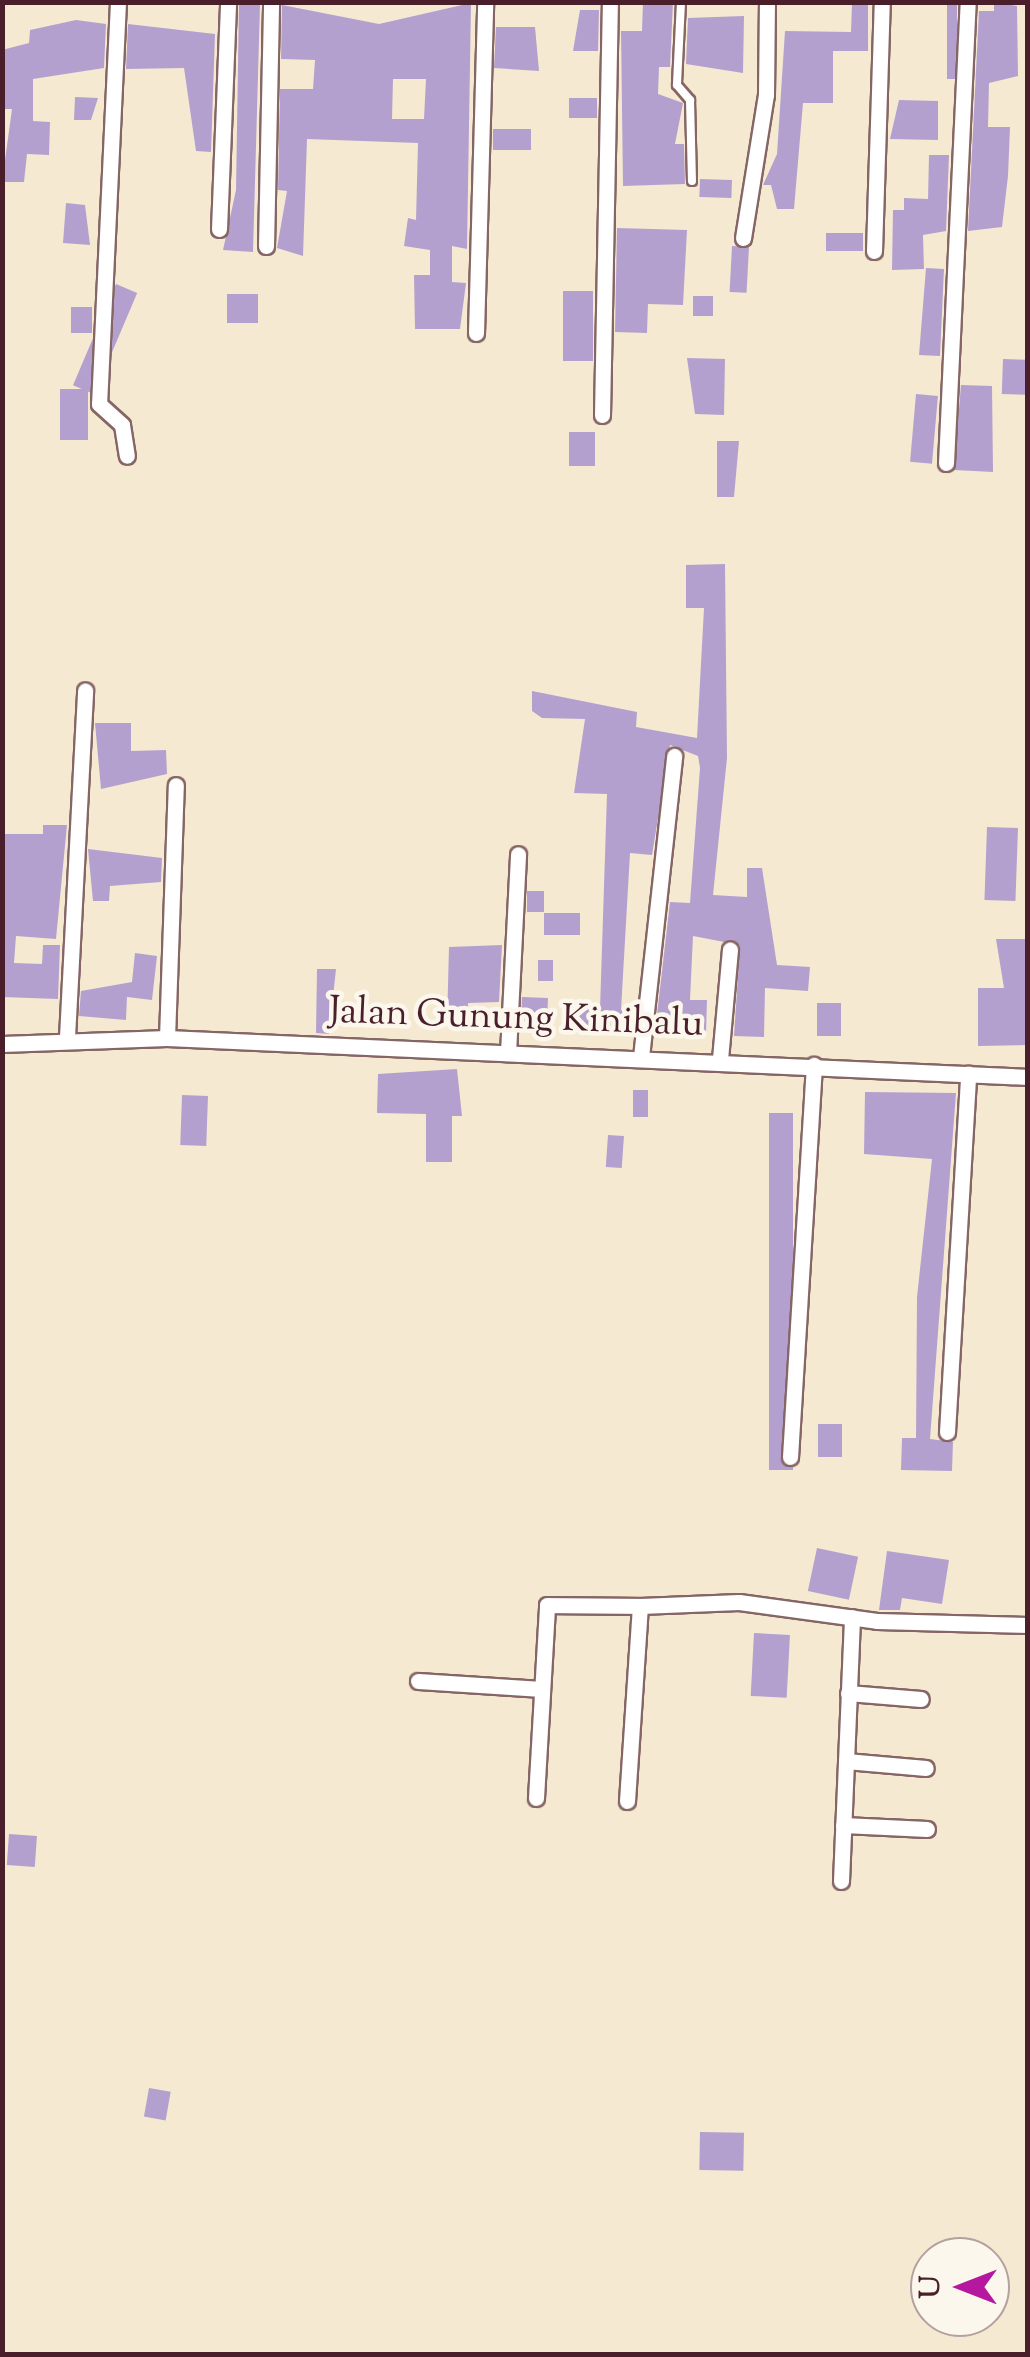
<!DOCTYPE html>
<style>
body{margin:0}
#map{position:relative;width:1030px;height:2357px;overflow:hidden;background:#f5e9d2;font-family:"Sorts Mill Goudy",serif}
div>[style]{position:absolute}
.building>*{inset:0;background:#b4a0ce;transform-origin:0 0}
.roads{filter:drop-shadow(2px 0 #866665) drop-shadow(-2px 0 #866665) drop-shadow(0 2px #866665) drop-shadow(0 -2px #866665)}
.lane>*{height:8px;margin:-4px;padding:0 4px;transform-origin:4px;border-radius:4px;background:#fff}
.street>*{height:15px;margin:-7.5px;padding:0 7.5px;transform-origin:7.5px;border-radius:7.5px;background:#fff}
span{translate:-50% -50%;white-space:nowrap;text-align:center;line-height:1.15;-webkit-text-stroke:9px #fbf7ec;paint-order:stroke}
.street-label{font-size:38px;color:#4a1f2b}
.frame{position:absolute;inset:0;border:5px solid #4a1f2b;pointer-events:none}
.north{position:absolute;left:910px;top:2237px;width:100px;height:100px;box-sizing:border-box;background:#fbf7ec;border:2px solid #b4a19f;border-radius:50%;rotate:270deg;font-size:28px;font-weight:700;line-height:40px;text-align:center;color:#4a1f2b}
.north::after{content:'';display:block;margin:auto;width:35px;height:45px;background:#b5179e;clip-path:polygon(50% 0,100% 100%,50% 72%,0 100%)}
</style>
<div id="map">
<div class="building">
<i style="clip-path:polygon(239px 2px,260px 5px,253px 252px,223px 250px,236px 190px)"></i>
<i style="clip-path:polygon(643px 2px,673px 2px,670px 67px,659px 67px,658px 94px,683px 103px,675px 144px,684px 144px,685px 184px,623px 186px,621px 31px,642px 31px)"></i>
<i style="clip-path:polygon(852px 2px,868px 2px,868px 51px,833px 51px,833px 103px,803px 103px,794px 209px,777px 209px,771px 185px,763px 185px,777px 154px,785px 31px,851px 32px)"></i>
<i style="left:947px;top:2px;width:10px;height:77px"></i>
<i style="clip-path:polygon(994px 2px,1017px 6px,1018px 76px,989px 83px,988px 127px,1010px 127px,1008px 176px,1002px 227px,968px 231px,979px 11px,994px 11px)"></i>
<i style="clip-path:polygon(evenodd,471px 3px,467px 249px,452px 246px,452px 282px,466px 283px,460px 329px,415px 329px,414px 275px,430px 275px,430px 250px,404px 246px,408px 218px,416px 220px,418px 143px,307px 139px,303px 256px,277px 248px,287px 191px,278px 190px,280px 89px,313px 89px,315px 60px,281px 59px,282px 5px,379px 24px,471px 3px,393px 79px,426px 79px,424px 119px,392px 119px,393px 79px)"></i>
<i style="clip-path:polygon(580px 10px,599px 10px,598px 51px,573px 51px)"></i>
<i style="clip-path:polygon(744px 16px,743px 73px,686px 64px,688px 18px)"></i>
<i style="clip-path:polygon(76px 20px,106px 24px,104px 68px,33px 79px,33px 121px,50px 122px,49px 155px,27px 154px,24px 182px,2px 182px,12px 109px,2px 109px,2px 50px,29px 43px,30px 30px)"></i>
<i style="clip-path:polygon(128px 24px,215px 34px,211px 152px,196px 151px,184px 68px,126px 69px)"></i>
<i style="clip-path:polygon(496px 27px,535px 27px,539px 71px,494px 68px)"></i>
<i style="clip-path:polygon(75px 97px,98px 98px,91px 120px,74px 120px)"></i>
<i style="left:569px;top:98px;width:28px;height:20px"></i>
<i style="clip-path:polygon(899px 100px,938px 101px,938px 140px,890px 139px)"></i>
<i style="left:531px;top:129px;width:21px;height:38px;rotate:90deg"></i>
<i style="clip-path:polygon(929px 155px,949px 155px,946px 231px,923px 235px,924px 269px,892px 270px,893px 210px,904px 210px,904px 198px,928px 199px)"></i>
<i style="left:700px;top:179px;width:32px;height:18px;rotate:2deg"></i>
<i style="clip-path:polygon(66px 203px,85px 205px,90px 245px,63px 243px)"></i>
<i style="clip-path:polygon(617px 228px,687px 230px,683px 305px,648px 304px,647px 333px,615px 332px)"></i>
<i style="left:826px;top:233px;width:37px;height:18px"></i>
<i style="left:732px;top:246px;width:17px;height:46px;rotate:3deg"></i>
<i style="clip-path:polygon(926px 268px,944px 269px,940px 356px,919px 355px)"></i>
<i style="left:116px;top:284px;width:23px;height:110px;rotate:23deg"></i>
<i style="left:563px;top:291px;width:30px;height:70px"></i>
<i style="left:227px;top:294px;width:31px;height:29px"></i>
<i style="left:693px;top:296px;width:20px;height:20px"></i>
<i style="left:71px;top:307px;width:21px;height:26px"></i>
<i style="clip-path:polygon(687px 358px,725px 359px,724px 415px,695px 414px)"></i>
<i style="left:1003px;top:359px;width:25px;height:35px;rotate:2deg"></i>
<i style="clip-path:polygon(961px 385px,992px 386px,993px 472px,954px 470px)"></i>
<i style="left:60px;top:389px;width:28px;height:51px"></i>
<i style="left:916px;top:394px;width:22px;height:68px;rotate:5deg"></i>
<i style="left:569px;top:432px;width:26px;height:34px"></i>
<i style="clip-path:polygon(717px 441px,739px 441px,734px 497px,717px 497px)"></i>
<i style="clip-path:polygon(725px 564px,727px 758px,713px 895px,747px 897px,747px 868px,762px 868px,777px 965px,810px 967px,808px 991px,765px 988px,764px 1037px,734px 1036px,740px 945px,693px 936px,690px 1000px,707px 1000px,706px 1034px,655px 1032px,670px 902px,690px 903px,700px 768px,698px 756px,670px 745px,652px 855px,630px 853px,621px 1010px,635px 1011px,632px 1032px,579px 1033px,580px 1008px,600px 1009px,607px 794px,574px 793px,585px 719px,542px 718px,532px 711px,532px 691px,637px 712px,636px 727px,697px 738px,704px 608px,686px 608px,686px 565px)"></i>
<i style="clip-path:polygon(95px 723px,131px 723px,131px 751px,166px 750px,167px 774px,101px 789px)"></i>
<i style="clip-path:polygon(43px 825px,67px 825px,56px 939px,16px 936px,14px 963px,42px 964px,43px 945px,60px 945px,58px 999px,2px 997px,2px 834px,43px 834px)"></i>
<i style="left:987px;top:827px;width:31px;height:73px;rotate:2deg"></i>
<i style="clip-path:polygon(88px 849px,162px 858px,161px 882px,110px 886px,109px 901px,93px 901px)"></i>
<i style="left:527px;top:891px;width:17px;height:21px"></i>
<i style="left:544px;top:913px;width:36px;height:22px"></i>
<i style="clip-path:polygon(996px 939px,1028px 939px,1028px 1045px,978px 1046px,978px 988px,1004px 988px)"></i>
<i style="clip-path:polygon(502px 945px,499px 1002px,468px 1003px,467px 1025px,447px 1024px,449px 947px)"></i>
<i style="clip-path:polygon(135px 953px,157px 956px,152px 1000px,127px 997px,126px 1020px,79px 1016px,81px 991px,132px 982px)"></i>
<i style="left:538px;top:960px;width:15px;height:21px"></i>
<i style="clip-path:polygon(317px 969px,336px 969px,329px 1034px,316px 1033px)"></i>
<i style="left:522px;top:997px;width:26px;height:24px;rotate:2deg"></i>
<i style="left:817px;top:1003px;width:24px;height:33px"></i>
<i style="clip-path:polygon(457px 1069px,462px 1116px,452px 1116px,452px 1162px,426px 1162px,426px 1114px,377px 1113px,378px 1074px)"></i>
<i style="left:633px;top:1090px;width:15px;height:27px"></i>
<i style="clip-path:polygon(865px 1092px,956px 1093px,930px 1439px,953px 1442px,952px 1471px,901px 1470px,902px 1438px,916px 1438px,917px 1297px,932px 1159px,864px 1154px)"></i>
<i style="left:182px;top:1095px;width:26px;height:50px;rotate:2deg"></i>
<i style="left:769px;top:1113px;width:24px;height:357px"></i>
<i style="left:608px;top:1135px;width:16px;height:32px;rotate:4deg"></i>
<i style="left:818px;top:1424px;width:24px;height:33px"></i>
<i style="left:817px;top:1548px;width:42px;height:44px;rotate:12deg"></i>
<i style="clip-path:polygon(887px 1551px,949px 1560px,942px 1604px,902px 1598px,900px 1610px,879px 1610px)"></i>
<i style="left:754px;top:1633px;width:36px;height:63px;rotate:3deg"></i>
<i style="left:9px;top:1834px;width:28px;height:31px;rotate:4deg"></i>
<i style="left:149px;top:2088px;width:22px;height:29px;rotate:10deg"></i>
<i style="left:700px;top:2132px;width:44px;height:38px;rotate:1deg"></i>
</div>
<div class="roads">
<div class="lane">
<i style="left:681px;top:2px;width:83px;rotate:92.8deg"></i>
<i style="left:677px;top:85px;width:20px;rotate:49deg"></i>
<i style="left:690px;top:100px;width:81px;rotate:88.6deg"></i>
</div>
<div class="street">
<i style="left:118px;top:2px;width:402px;rotate:92.7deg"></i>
<i style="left:99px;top:404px;width:31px;rotate:42deg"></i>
<i style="left:122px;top:425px;width:31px;rotate:81deg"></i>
<i style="left:219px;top:229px;width:227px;rotate:-87.7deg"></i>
<i style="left:743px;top:238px;width:145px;rotate:-80.9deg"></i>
<i style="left:766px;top:95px;width:93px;rotate:-89.4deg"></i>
<i style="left:266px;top:246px;width:244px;rotate:-88.8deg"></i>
<i style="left:874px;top:251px;width:249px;rotate:-88.2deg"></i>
<i style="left:476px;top:333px;width:331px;rotate:-88.4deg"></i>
<i style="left:602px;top:415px;width:413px;rotate:-88.9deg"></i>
<i style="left:946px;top:463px;width:462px;rotate:-87.3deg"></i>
<i style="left:67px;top:1037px;width:347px;rotate:-87deg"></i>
<i style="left:167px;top:1038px;width:253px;rotate:-88deg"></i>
<i style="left:2px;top:1044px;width:165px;rotate:-2.1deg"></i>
<i style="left:167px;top:1038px;width:862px;rotate:2.59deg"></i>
<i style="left:508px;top:1053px;width:199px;rotate:-87.1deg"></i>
<i style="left:641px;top:1057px;width:303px;rotate:-83.7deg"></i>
<i style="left:720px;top:1059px;width:110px;rotate:-84.8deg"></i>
<i style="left:947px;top:1432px;width:359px;rotate:-86.6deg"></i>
<i style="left:790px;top:1457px;width:393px;rotate:-86.5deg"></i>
<i style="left:418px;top:1681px;width:124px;rotate:3.7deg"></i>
<i style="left:848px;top:1693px;width:73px;rotate:4.7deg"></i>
<i style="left:846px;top:1761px;width:80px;rotate:5deg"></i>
<i style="left:536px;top:1798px;width:193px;rotate:-86.7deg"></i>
<i style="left:547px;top:1605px;width:93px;rotate:0.6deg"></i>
<i style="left:627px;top:1801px;width:195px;rotate:-86.2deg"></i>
<i style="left:640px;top:1606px;width:99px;rotate:-2.3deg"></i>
<i style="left:739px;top:1602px;width:139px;rotate:7.8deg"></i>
<i style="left:877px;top:1621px;width:151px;rotate:1.5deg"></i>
<i style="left:843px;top:1825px;width:84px;rotate:2.7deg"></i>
<i style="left:841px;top:1881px;width:264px;rotate:-87.6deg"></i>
</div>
</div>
<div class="street-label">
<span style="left:516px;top:1020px;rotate:2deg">Jalan Gunung Kinibalu</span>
</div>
<div class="frame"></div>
<div class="north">U</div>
</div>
